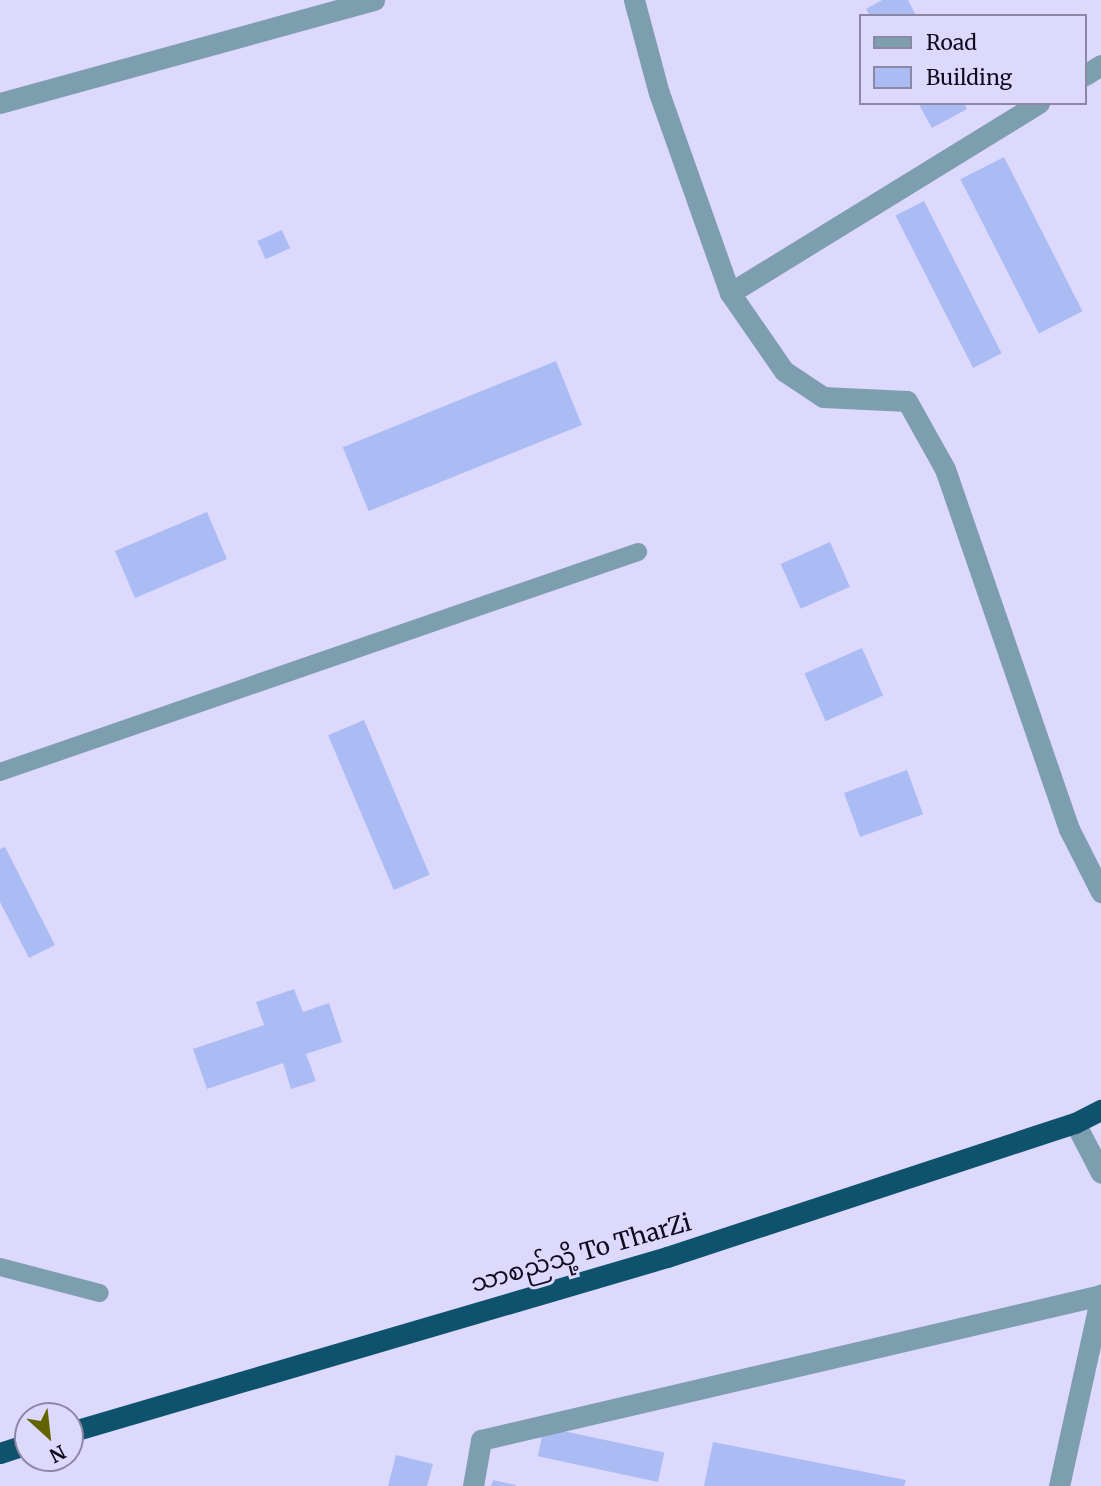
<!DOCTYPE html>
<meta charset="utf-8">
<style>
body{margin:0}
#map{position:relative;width:1101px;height:1486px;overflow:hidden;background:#ddd9fd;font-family:Merriweather,"Noto Sans Myanmar",serif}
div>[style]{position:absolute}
.building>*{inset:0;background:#abbcf4;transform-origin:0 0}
.lane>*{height:18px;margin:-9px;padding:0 9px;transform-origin:9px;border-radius:9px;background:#7d9eaf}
.street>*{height:21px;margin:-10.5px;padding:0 10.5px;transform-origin:10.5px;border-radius:10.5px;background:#7d9eaf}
.highway>*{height:21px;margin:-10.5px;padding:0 10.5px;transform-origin:10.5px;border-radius:10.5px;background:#0e526d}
span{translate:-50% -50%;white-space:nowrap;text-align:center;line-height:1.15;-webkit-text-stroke:6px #ddd9fd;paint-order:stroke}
.street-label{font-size:24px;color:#0f0b1f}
.legend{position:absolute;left:859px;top:14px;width:228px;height:91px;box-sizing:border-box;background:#ddd9fd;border:2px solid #8b87a4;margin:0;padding:9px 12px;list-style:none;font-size:21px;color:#0f0b1f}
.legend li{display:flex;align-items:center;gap:14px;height:35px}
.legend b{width:35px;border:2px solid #8b87a4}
.north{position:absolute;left:14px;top:1402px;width:70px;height:70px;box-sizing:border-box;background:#ddd9fd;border:2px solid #8b87a4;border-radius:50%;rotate:153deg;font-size:19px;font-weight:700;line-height:28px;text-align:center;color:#0f0b1f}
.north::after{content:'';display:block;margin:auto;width:24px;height:32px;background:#626400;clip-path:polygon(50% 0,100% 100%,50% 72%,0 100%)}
</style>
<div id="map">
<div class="building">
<i style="clip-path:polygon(882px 0,908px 0,916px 16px,870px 16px,866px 9px)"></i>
<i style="clip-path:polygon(918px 103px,964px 103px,967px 109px,932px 128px)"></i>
<i style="left:1004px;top:157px;width:173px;height:49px;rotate:63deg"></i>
<i style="left:924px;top:201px;width:171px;height:32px;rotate:63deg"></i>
<i style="left:282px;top:230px;width:20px;height:27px;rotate:66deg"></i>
<i style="left:556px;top:361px;width:69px;height:230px;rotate:68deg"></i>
<i style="left:207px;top:512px;width:51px;height:100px;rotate:67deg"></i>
<i style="left:830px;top:542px;width:49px;height:54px;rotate:66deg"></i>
<i style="left:862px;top:648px;width:52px;height:63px;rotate:66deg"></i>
<i style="left:364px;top:720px;width:168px;height:39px;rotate:67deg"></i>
<i style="left:907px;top:770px;width:47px;height:67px;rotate:70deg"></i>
<i style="clip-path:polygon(5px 847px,55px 945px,29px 958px,0 902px,0 849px)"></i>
<i style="clip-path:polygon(294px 989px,303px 1012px,329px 1003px,342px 1042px,306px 1054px,316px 1081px,291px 1089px,283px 1063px,207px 1089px,193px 1049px,264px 1025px,256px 1002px)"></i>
<i style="left:544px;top:1427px;width:123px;height:30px;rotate:12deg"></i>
<i style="clip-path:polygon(713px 1442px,906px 1480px,904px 1486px,704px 1486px)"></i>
<i style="clip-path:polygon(396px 1455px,433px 1464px,427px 1486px,388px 1486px)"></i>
<i style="clip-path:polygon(493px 1480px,516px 1485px,515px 1486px,491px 1486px)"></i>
</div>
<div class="lane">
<i style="left:0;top:772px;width:675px;rotate:-19.03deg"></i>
<i style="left:0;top:1267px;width:103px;rotate:14.6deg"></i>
</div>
<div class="street">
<i style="left:634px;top:0;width:96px;rotate:75deg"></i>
<i style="left:659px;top:93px;width:212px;rotate:70.5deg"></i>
<i style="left:730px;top:293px;width:95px;rotate:55.3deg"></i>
<i style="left:784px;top:371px;width:47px;rotate:33.7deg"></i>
<i style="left:823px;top:397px;width:84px;rotate:2.7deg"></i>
<i style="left:907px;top:401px;width:78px;rotate:60.8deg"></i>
<i style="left:945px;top:469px;width:381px;rotate:71deg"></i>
<i style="left:1069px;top:829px;width:71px;rotate:63.1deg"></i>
<i style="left:1085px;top:75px;width:19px;rotate:-32deg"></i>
<i style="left:0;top:103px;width:388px;rotate:-15.4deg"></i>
<i style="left:730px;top:293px;width:363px;rotate:-31.6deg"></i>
<i style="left:1075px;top:1123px;width:56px;rotate:62.5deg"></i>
<i style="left:473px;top:1486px;width:47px;rotate:-80.1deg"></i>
<i style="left:481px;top:1440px;width:637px;rotate:-13.16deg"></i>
<i style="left:1059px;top:1486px;width:196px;rotate:-77.6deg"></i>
</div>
<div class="highway">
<i style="left:70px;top:1432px;width:622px;rotate:-16.34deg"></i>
<i style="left:667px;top:1257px;width:429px;rotate:-18.2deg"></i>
<i style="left:1075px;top:1123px;width:29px;rotate:-27deg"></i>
<i style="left:0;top:1453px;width:29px;rotate:-18deg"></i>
</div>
<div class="street-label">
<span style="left:581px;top:1253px;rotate:-16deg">သာစည်သို့ To TharZi</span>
</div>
<ul class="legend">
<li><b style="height:9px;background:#7d9eaf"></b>Road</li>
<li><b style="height:19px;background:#abbcf4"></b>Building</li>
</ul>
<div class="north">N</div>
</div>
